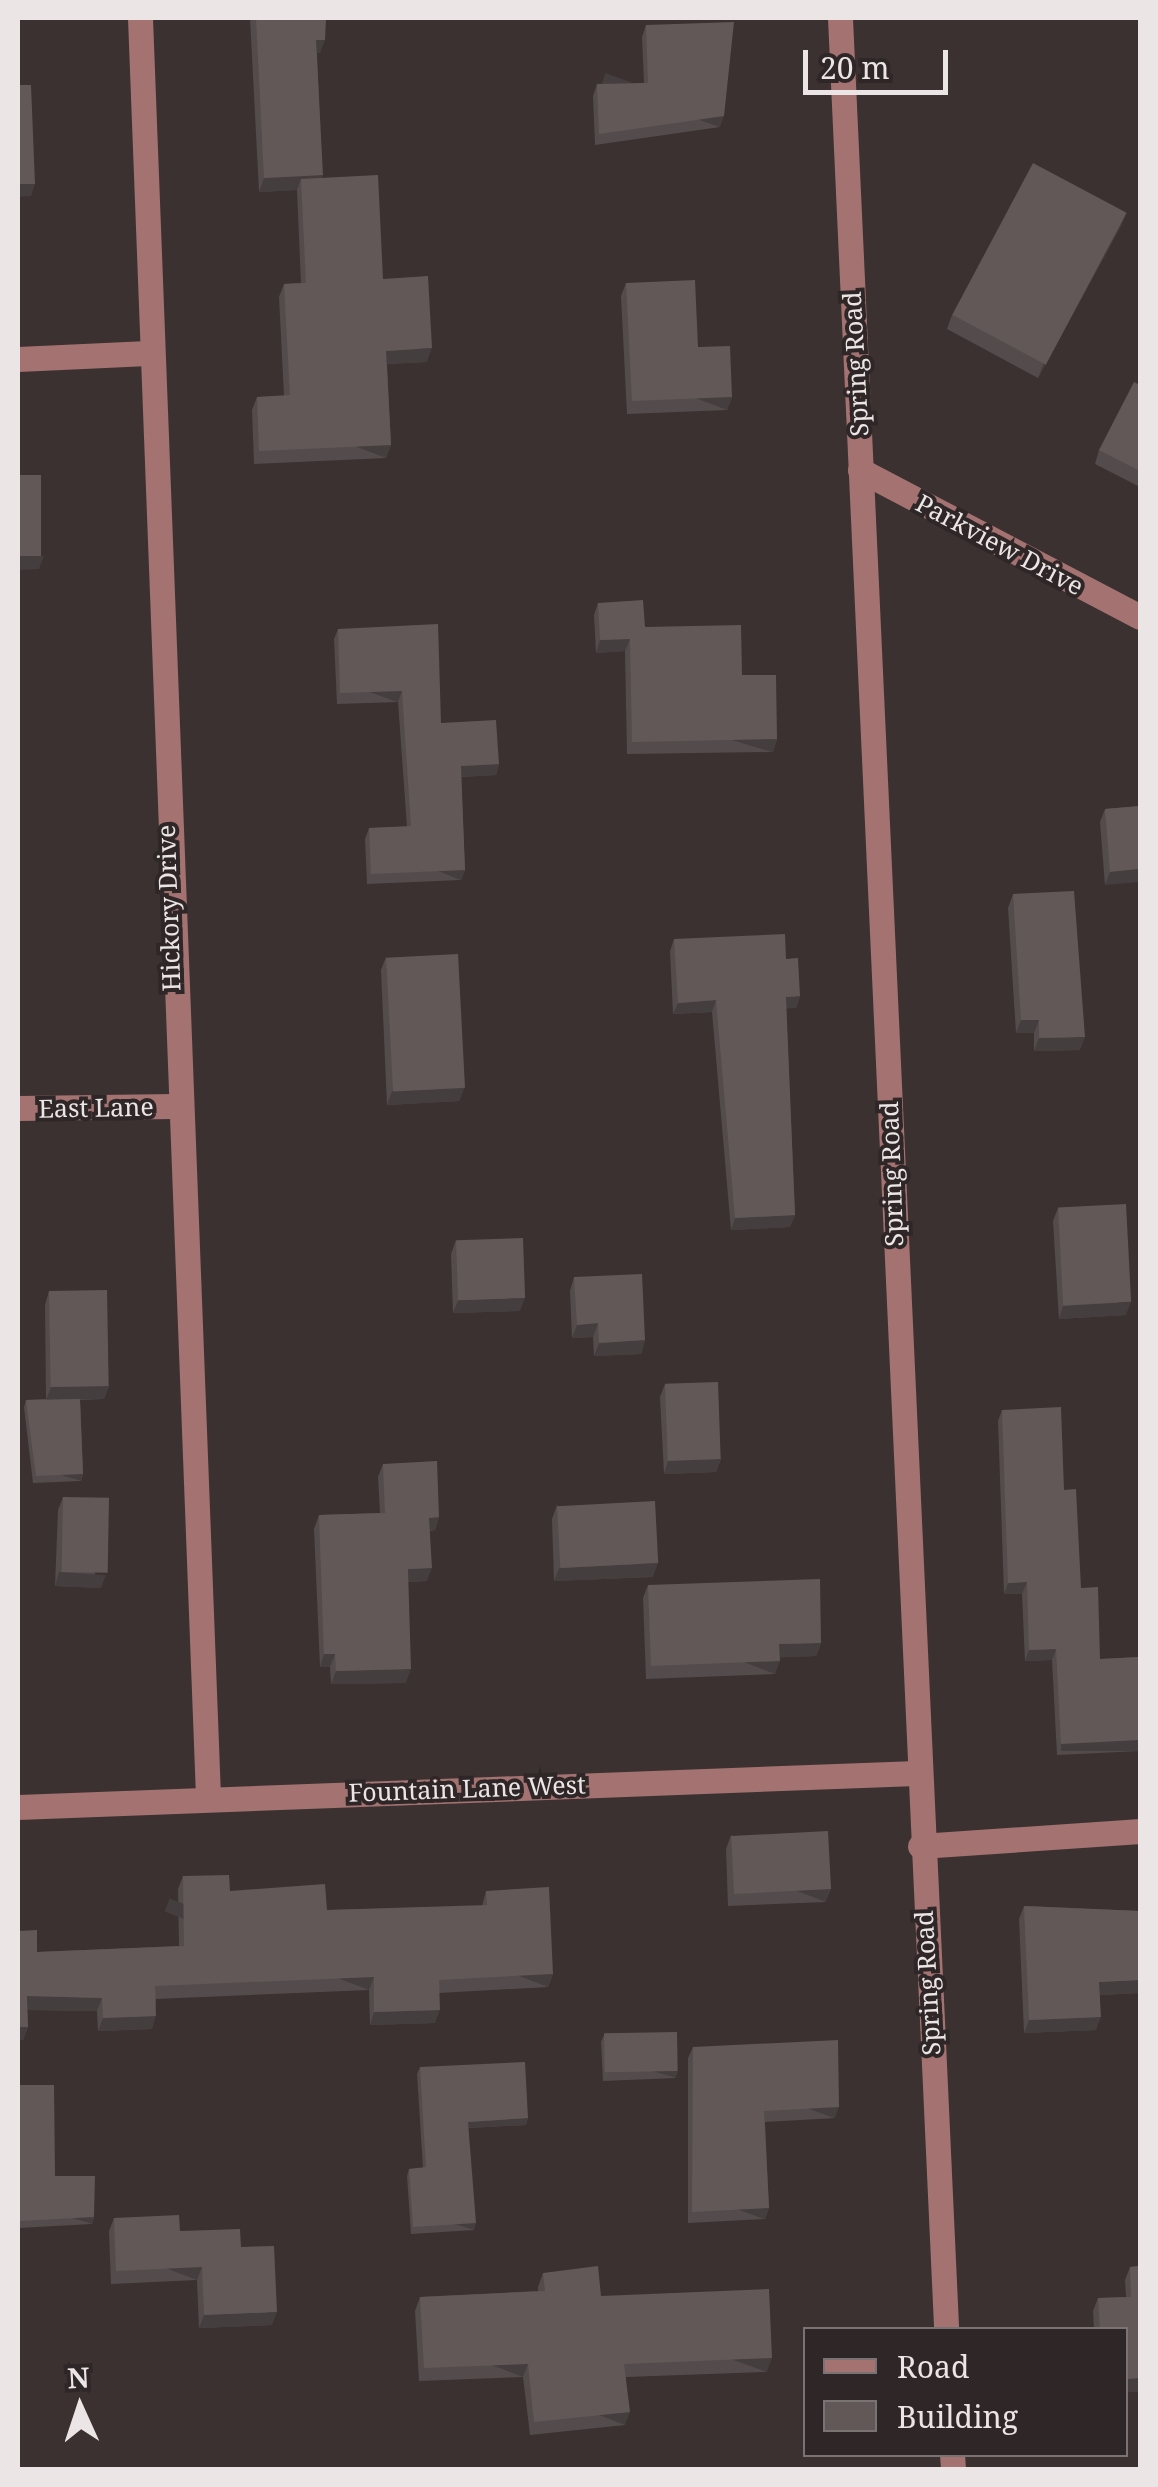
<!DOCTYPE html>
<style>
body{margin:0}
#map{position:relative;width:1158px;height:2487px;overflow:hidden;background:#3a3130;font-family:"Noto Serif",serif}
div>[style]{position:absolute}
.minor>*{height:25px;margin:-12.5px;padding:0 12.5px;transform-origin:12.5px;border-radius:12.5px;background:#a37271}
.wall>*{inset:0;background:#544c4c}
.shaded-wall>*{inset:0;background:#453e3e;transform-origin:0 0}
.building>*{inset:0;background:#625858;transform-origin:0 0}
span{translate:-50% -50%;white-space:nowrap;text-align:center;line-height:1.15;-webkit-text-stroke:8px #2f2727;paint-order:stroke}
.street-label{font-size:25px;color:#ebe5e5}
.frame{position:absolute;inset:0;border:20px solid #ebe5e5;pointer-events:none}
.legend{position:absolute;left:803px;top:2327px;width:325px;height:130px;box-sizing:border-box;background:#2f2727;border:2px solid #7a7373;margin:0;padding:12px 18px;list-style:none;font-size:30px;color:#ebe5e5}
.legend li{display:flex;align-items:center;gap:20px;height:50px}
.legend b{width:50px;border:2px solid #7a7373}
.north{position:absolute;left:30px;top:2357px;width:100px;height:100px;-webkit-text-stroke:8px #2f2727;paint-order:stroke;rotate:357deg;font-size:28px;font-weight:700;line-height:40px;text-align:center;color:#ebe5e5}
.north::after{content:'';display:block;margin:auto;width:35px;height:45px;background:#ebe5e5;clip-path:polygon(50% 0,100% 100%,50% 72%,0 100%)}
.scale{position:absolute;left:803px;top:50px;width:145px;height:45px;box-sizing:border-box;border:5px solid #ebe5e5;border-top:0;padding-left:12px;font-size:30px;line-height:35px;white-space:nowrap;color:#ebe5e5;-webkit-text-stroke:8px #2f2727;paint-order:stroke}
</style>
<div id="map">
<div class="minor">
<i style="left:140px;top:18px;width:1780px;rotate:87.81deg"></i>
<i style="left:840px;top:18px;width:2314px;rotate:87.37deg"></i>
<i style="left:18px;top:359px;width:130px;rotate:-2.6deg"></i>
<i style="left:860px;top:470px;width:316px;rotate:27.7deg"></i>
<i style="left:18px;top:1108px;width:157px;rotate:-0.7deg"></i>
<i style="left:18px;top:1807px;width:899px;rotate:-2.17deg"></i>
<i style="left:920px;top:1846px;width:221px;rotate:-3.9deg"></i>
<i style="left:952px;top:2454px;width:16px;rotate:86deg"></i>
</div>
<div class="wall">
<i style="clip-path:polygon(250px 18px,326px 18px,320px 53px,317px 53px,322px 178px,383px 279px,427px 362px,387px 364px,391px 445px,386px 458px,254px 464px,252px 410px,257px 397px,284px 396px,279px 297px,284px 284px,301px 283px,297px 190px,259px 192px)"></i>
<i style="clip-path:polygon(646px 25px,720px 127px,595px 145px,593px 96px,597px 84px,644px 83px,642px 37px)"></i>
<i style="clip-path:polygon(1126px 213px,1121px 226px,1038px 378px,947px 329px,952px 315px)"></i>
<i style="clip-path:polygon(626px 283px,698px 347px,732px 397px,727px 410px,627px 414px,621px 296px)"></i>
<i style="clip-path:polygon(1140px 385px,1140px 487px,1095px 464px,1099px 450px)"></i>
<i style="clip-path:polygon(598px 603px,742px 675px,777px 739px,773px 752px,627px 754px,625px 651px,596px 653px,594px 615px)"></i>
<i style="clip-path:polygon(338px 629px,441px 723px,499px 764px,496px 775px,461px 777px,465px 870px,461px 880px,367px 884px,365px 839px,369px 828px,407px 827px,398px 702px,337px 704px,334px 639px)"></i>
<i style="clip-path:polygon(1140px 806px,1105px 885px,1100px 822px,1105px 809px)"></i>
<i style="clip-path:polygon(1013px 894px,1080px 1050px,1034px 1051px,1034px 1033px,1016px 1033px,1008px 908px)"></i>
<i style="clip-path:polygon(674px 939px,786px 959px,800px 996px,796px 1008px,786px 1008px,795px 1215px,790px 1227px,731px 1230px,712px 1012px,673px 1014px,670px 951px)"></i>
<i style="clip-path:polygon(386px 957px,464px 1088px,459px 1101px,387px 1105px,381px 970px)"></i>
<i style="clip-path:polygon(1058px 1208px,1126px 1315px,1059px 1319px,1053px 1221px)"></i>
<i style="clip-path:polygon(456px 1240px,520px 1311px,453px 1313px,451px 1254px)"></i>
<i style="clip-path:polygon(574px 1277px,645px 1340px,641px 1354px,594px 1356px,593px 1337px,572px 1338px,570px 1291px)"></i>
<i style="clip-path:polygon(49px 1291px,109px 1386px,104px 1399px,80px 1400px,83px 1474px,81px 1481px,33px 1483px,24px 1407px,26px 1400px,46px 1399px,45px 1305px)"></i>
<i style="clip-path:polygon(665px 1384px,721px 1459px,716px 1472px,664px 1474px,660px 1397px)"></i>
<i style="clip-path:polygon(1002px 1410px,1064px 1490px,1081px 1588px,1100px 1659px,1140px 1657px,1140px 1751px,1057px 1755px,1052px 1660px,1025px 1661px,1022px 1594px,1004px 1594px,998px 1421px)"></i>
<i style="clip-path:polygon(383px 1464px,439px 1517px,435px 1530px,430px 1531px,427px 1581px,408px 1582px,406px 1683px,331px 1684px,330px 1667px,320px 1667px,314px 1529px,319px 1515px,380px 1513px,378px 1477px)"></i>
<i style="clip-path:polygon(63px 1497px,101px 1588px,55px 1586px,58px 1510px)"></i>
<i style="clip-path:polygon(557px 1505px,653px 1577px,554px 1581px,552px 1519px)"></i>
<i style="clip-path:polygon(648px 1585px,821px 1643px,816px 1656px,780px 1657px,775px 1674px,646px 1679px,643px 1598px)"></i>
<i style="clip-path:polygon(731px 1835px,826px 1902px,728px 1906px,726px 1849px)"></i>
<i style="clip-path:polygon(183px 1876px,230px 1891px,327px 1910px,482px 1906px,486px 1891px,553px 1974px,548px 1987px,439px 1993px,435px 2023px,370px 2025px,369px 1990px,156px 1999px,152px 2029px,98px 2031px,97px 2011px,27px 2010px,28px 2027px,23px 2040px,18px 2040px,18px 1931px,37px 1952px,179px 1946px,178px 1889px)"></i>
<i style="clip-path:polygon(1024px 1906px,1140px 1911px,1140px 1993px,1100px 1995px,1096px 2030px,1024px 2033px,1019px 1919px)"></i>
<i style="clip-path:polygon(604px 2035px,676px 2078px,603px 2081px,601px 2042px)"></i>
<i style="clip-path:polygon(693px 2047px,835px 2118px,765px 2122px,769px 2208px,765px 2219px,688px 2223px,688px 2058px)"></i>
<i style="clip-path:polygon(420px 2067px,528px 2118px,526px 2125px,468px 2128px,474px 2230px,411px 2234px,407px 2176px,409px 2169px,423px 2168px,417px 2074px)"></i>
<i style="clip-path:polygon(18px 2085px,55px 2176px,94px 2217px,92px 2224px,18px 2228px)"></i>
<i style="clip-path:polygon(114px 2218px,180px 2231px,241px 2247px,272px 2325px,199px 2328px,197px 2280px,111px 2284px,109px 2231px)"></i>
<i style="clip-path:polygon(1140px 2266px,1140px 2392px,1126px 2392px,1126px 2330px,1094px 2330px,1093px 2311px,1098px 2298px,1126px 2297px,1125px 2280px,1130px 2267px)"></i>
<i style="clip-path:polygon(543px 2273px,601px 2296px,767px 2372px,626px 2377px,625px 2425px,530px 2435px,523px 2377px,419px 2381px,415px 2311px,420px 2297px,538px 2291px,538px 2287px)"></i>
</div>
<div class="shaded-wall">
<i style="clip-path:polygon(316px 40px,325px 40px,320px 53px,311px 53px)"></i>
<i style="left:724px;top:116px;width:12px;height:126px;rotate:110deg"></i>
<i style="clip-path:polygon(323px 175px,319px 188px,301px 179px,297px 190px,259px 192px,264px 178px)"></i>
<i style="clip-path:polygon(18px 184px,35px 184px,31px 196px,18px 197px)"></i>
<i style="clip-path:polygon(1126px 213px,1121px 226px,1038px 378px,1043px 365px)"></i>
<i style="clip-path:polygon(432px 348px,427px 362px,381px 364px,386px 351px)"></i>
<i style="left:732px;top:397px;width:14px;height:100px;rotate:111deg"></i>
<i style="left:391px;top:445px;width:14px;height:132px;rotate:111deg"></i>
<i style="clip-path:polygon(18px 556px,44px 556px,39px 569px,18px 570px)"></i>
<i style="clip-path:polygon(630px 639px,625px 651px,596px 653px,600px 640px)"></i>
<i style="left:402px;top:691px;width:12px;height:62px;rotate:110deg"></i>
<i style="left:777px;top:739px;width:14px;height:145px;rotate:107deg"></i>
<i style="clip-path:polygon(499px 764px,496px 775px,457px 777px,461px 766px)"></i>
<i style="clip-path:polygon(1140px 869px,1140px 882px,1105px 885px,1110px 872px)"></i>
<i style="left:465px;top:870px;width:11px;height:94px;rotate:112deg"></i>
<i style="clip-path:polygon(800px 996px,796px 1008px,781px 1009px,786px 997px)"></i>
<i style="clip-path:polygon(716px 1000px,712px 1012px,673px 1014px,678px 1003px)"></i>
<i style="clip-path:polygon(1021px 1020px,1039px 1020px,1034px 1033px,1016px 1033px)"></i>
<i style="clip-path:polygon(1085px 1037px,1080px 1050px,1034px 1051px,1039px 1038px)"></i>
<i style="clip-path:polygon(464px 1088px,459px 1101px,387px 1105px,392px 1091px)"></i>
<i style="clip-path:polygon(795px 1215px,790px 1227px,731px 1230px,735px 1218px)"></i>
<i style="clip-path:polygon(525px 1298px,520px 1311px,453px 1313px,458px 1300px)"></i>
<i style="clip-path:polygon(1131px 1302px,1126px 1315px,1059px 1319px,1063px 1306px)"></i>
<i style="clip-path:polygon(598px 1323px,593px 1337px,572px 1338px,577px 1325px)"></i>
<i style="clip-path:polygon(645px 1340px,641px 1354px,594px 1356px,599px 1343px)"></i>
<i style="clip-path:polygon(109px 1386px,104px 1399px,46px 1400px,51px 1387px)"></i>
<i style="clip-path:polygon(721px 1459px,716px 1472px,664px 1474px,668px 1461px)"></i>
<i style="left:83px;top:1474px;width:7px;height:47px;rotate:106deg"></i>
<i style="clip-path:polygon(439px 1517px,435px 1530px,425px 1531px,429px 1518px)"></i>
<i style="clip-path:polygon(658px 1563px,653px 1577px,554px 1581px,559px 1568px)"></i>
<i style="clip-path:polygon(432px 1568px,427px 1581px,403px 1582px,408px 1569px)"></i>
<i style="clip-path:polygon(59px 1572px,106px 1575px,101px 1588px,55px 1586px)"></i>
<i style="clip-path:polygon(1027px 1582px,1022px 1594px,1004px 1594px,1008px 1583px)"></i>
<i style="clip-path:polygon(821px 1643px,816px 1656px,774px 1658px,779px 1644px)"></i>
<i style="clip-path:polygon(1056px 1649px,1052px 1660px,1025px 1661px,1029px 1650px)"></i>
<i style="clip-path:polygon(324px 1654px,335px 1654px,330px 1667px,320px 1667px)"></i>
<i style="left:780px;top:1661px;width:14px;height:129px;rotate:111deg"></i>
<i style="clip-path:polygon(411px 1669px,406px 1683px,331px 1684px,336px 1671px)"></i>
<i style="left:1140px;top:1740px;width:11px;height:79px;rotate:90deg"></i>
<i style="left:831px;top:1889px;width:14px;height:98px;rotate:111deg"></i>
<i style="left:553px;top:1974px;width:14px;height:114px;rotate:111deg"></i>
<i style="left:374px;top:1977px;width:14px;height:219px;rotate:111deg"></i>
<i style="clip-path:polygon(1140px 1980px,1140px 1993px,1094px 1995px,1099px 1982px)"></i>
<i style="clip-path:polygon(27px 1996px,102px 1998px,97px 2011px,22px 2010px)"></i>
<i style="clip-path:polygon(440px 2010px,435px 2023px,370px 2025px,374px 2012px)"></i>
<i style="clip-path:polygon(156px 2016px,152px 2029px,98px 2031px,103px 2018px)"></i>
<i style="clip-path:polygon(1101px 2017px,1096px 2030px,1024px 2033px,1029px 2020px)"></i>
<i style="clip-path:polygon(18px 2027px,28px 2027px,23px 2040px,18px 2040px)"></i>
<i style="left:678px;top:2071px;width:7px;height:72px;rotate:106deg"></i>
<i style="left:839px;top:2107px;width:12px;height:75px;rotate:110deg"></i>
<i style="clip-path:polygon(528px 2118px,526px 2125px,465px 2128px,468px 2122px)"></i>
<i style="left:769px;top:2208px;width:12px;height:77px;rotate:110deg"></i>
<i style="left:94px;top:2217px;width:7px;height:74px;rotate:106deg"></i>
<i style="left:476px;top:2223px;width:7px;height:63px;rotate:106deg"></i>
<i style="left:202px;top:2267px;width:14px;height:86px;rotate:111deg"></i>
<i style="clip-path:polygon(277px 2312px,272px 2325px,199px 2328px,204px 2315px)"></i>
<i style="left:772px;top:2358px;width:15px;height:148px;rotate:110deg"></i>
<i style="left:528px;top:2364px;width:14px;height:104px;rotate:111deg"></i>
<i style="clip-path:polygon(1140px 2378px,1140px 2392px,1126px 2392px,1127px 2379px)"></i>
<i style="left:630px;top:2412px;width:14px;height:97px;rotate:111deg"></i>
</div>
<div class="building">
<i style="clip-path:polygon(256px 18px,326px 18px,325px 40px,316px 40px,323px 175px,264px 178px)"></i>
<i style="clip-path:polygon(734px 22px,724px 116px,599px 134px,597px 84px,648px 83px,646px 25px)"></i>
<i style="clip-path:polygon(18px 85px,31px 85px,35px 184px,18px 184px)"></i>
<i style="left:1033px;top:163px;width:106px;height:172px;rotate:28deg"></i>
<i style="clip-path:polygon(378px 175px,383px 279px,428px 276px,432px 348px,386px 351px,391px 445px,259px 451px,257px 397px,290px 395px,284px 284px,306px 283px,301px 179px)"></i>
<i style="clip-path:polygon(695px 280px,698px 347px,730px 346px,732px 397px,632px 401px,626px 283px)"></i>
<i style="clip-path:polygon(1134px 382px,1140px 385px,1140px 471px,1099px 450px)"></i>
<i style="left:18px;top:475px;width:23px;height:81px"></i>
<i style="clip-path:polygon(643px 600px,645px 627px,741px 625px,742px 675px,776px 675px,777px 739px,632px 742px,630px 639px,600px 640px,598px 603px)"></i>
<i style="clip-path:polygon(438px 624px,441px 723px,496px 720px,499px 764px,461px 766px,465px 870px,371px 874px,369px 828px,411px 826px,402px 691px,340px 693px,338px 629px)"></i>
<i style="clip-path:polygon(1140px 806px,1140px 869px,1110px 872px,1105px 809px)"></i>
<i style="clip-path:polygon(1074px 891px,1085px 1037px,1039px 1038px,1039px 1020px,1021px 1020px,1013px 894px)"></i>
<i style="clip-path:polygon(785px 934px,786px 959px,798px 958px,800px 996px,786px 997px,795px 1215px,735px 1218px,716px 1000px,678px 1003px,674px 939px)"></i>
<i style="left:458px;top:954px;width:134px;height:72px;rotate:87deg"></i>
<i style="left:1126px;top:1204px;width:98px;height:68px;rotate:87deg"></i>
<i style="left:523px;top:1238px;width:60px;height:67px;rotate:88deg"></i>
<i style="clip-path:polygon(642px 1274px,645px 1340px,599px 1343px,598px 1323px,577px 1325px,574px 1277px)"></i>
<i style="left:107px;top:1290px;width:96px;height:58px;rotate:89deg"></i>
<i style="left:718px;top:1382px;width:77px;height:53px;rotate:88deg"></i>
<i style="clip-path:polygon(80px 1399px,83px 1474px,36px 1476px,26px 1400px)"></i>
<i style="clip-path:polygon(1061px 1407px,1064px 1490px,1076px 1489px,1081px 1588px,1098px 1587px,1100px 1659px,1140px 1657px,1140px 1740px,1061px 1744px,1056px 1649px,1029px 1650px,1027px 1582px,1008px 1583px,1002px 1410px)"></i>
<i style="clip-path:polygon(437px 1461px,439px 1517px,429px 1518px,432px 1568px,408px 1569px,411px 1669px,336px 1671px,335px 1654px,324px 1654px,319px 1515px,385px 1513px,383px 1464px)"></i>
<i style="left:63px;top:1497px;width:46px;height:75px;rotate:1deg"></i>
<i style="left:655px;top:1501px;width:62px;height:98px;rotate:87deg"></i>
<i style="clip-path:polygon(820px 1579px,821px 1643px,779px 1644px,780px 1661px,651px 1666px,648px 1585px)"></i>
<i style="left:828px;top:1831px;width:58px;height:97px;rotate:87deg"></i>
<i style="clip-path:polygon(229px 1875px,230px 1891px,325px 1884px,327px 1910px,487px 1905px,486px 1891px,549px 1887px,553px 1974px,439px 1980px,440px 2010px,374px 2012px,374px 1977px,155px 1986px,156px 2016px,103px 2018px,102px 1998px,27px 1996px,28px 2027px,18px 2027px,18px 1931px,37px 1930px,37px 1952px,184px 1946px,183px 1876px)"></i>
<i style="clip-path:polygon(1024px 1906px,1140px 1911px,1140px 1980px,1099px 1982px,1101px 2017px,1029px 2020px)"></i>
<i style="left:677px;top:2032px;width:39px;height:73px;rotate:89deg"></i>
<i style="clip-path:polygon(838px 2040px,839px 2107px,764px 2111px,769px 2208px,692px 2212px,693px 2047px)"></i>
<i style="clip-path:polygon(525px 2062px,528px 2118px,468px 2122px,476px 2223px,413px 2227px,409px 2169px,426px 2167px,420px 2067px)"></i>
<i style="clip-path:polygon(18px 2085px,54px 2085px,55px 2176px,95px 2176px,94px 2217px,20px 2221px,18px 2173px)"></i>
<i style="clip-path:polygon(179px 2215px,180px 2231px,240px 2229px,241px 2247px,274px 2246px,277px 2312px,204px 2315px,202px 2267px,116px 2271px,114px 2218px)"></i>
<i style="clip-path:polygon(598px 2266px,601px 2296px,769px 2289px,772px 2358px,624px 2364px,630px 2412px,534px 2422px,528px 2364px,424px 2368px,420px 2297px,545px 2291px,543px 2273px)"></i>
<i style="clip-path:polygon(1140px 2266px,1140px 2378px,1127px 2379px,1126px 2330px,1100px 2330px,1098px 2298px,1131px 2297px,1130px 2267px)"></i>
</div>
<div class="street-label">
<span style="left:855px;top:364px;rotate:-93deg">Spring Road</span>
<span style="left:1000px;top:544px;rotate:28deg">Parkview Drive</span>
<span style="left:168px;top:908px;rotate:-92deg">Hickory Drive</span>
<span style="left:96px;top:1107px;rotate:-1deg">East Lane</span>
<span style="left:891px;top:1174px;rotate:-92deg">Spring Road</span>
<span style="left:467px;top:1788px;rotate:-2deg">Fountain Lane West</span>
<span style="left:927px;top:1983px;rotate:-93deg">Spring Road</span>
</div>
<div class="frame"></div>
<ul class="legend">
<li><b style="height:12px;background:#a37271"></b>Road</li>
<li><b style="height:28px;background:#625858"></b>Building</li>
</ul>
<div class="north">N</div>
<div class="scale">20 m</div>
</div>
